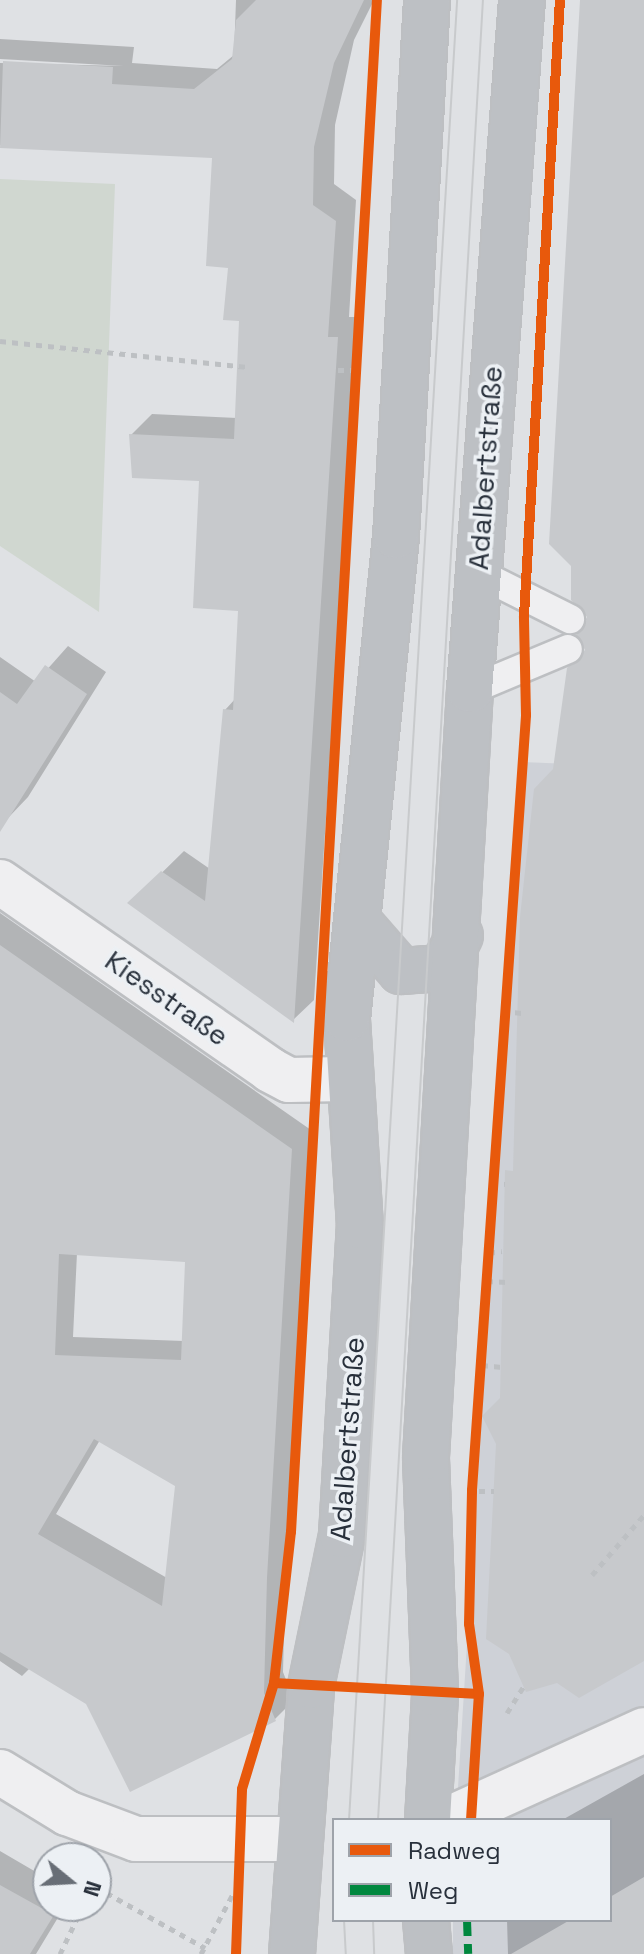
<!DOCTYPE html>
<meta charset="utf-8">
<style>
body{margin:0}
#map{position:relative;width:644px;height:1954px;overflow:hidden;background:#dfe1e4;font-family:"Space Grotesk",sans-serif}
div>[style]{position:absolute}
.built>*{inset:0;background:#ced1d7}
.green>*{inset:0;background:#d0d7d0}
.shadow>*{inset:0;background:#0003}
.building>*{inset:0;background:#c7c9cc}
.path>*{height:5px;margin-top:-2.5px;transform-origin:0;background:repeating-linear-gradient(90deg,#bdc0c3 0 6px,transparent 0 12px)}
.roads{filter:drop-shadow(2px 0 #bdbfc2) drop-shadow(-2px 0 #bdbfc2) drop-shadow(0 2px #bdbfc2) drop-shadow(0 -2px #bdbfc2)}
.lane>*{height:28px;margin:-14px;padding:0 14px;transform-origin:14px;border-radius:14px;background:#efeff1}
.street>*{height:44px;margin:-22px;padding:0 22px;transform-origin:22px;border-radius:22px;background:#efeff1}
.secondary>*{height:44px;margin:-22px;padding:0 22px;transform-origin:22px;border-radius:22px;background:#bdc0c4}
.tram>*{height:2px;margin:-1px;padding:0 1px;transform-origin:1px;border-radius:1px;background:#c8cacc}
.quiet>*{height:8px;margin-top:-4px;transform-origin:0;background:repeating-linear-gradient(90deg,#00873e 0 16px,transparent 0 24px)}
.cycleway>*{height:10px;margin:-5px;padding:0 5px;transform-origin:5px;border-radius:5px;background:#e8590c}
span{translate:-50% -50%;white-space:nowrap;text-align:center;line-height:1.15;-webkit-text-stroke:7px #ecf0f4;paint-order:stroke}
.street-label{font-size:28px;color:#28303b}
.legend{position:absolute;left:332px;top:1818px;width:280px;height:104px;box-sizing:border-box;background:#ecf0f4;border:2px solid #9ea3aa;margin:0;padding:10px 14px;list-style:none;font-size:24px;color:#28303b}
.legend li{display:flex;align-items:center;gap:16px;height:40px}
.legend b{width:40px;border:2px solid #9ea3aa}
.north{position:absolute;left:32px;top:1842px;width:80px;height:80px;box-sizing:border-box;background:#ecf0f4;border:2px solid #9ea3aa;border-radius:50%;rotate:108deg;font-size:22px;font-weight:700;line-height:32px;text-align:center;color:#28303b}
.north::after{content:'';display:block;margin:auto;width:28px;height:36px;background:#686e76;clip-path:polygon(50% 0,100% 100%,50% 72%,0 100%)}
</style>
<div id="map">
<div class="built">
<i style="clip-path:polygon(522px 762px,644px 767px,644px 1954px,453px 1954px,453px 1920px,610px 1920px,610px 1820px,456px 1820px)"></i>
</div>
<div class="green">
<i style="clip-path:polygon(0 179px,115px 184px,99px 612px,0 546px)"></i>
</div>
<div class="shadow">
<i style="clip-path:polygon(236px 0,374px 0,354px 40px,335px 125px,334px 184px,356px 200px,349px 317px,359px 317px,314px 1000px,293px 1020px,131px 903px,184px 851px,210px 869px,225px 710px,236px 698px,240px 609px,202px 479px,131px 435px,152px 414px,237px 418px,242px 320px,214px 156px,0 145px,0 63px,124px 66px,0 59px,0 39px,134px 47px,132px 63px,217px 69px,234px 55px)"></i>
<i style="clip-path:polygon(68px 646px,106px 672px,28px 797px,8px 818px,0 813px,0 657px,36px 682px)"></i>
<i style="clip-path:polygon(evenodd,0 913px,311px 1130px,286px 1557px,283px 1672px,294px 1700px,275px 1719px,88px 1703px,30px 1668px,22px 1676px,0 1661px,0 913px,77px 1253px,187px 1260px,184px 1341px,73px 1337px,77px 1253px,0 913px,100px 1440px,177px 1485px,167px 1578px,56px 1514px,100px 1440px)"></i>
<i style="clip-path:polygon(644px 1774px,644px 1954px,508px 1954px,507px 1920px,610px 1920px,610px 1820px,562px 1820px)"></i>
<i style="clip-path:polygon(0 1851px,48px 1879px,48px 1906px,65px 1906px,36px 1954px,0 1954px)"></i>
</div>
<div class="building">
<i style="clip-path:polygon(256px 0,364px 0,334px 63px,314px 147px,313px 205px,336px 221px,328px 337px,338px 337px,294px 1023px,127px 903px,161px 871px,205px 901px,223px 709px,233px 710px,238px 611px,193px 608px,199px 481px,132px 478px,129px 434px,234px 439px,239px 321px,223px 320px,228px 268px,206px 266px,212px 158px,0 148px,3px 61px,113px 67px,112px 84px,194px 89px,232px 59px,236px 20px)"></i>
<i style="clip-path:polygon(580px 0,644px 0,644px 1661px,579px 1698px,557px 1683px,526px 1692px,509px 1654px,486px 1639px,496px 1444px,482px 1416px,500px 1398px,505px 1170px,513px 1171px,520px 917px,534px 789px,553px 769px,567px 668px,585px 650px,576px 634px,587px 617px,571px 600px,571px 566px,549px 544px)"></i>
<i style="clip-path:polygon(45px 665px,87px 694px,0 832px,0 692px,17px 704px)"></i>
<i style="clip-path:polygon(evenodd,0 945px,292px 1149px,267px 1578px,264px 1693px,276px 1721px,130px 1792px,86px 1704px,0 1652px,0 945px,59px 1254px,185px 1262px,181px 1360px,55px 1355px,59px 1254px,0 945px,94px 1439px,175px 1486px,162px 1606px,38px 1534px,94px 1439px)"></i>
<i style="clip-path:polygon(644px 1877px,644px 1954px,511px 1954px,570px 1920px,610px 1920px,610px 1897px)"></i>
<i style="clip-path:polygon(0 1885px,54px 1915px,30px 1954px,0 1954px)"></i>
</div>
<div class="path">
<i style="left:0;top:341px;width:249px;rotate:6deg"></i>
<i style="left:338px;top:370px;width:17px"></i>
<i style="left:511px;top:895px;width:11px"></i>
<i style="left:503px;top:1011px;width:19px;rotate:6deg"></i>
<i style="left:492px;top:1183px;width:13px;rotate:4deg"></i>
<i style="left:489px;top:1253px;width:13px;rotate:-9deg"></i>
<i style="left:487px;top:1281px;width:20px;rotate:3deg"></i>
<i style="left:482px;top:1365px;width:20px;rotate:6deg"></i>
<i style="left:479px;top:1491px;width:15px"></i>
<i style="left:592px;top:1575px;width:79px;rotate:-49.1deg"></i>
<i style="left:507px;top:1713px;width:32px;rotate:-58deg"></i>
<i style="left:96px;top:1887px;width:125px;rotate:29.2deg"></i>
<i style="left:60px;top:1954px;width:53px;rotate:-64.4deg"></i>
<i style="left:201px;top:1954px;width:70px;rotate:-62deg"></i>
</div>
<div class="roads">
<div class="lane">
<i style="left:478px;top:573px;width:103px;rotate:26.6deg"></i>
<i style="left:470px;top:690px;width:106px;rotate:-22.7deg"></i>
</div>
<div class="street">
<i style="left:0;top:882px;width:329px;rotate:34.8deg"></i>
<i style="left:270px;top:1070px;width:21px;rotate:28deg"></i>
<i style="left:289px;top:1080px;width:56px;rotate:-1deg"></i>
<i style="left:0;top:1772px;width:79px;rotate:31.5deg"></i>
<i style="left:67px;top:1813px;width:74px;rotate:20.6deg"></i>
<i style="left:136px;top:1839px;width:161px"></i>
<i style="left:446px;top:1820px;width:217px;rotate:-24.4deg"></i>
</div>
<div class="secondary">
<i style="left:359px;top:923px;width:64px;rotate:48.8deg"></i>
<i style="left:401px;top:971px;width:41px;rotate:-4.2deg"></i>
<i style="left:442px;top:968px;width:37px;rotate:-61deg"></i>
<i style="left:428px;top:1820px;width:127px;rotate:-86.8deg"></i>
<i style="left:435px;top:1693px;width:236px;rotate:-92.2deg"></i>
<i style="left:426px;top:1457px;width:768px;rotate:-86.72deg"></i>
<i style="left:470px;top:690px;width:692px;rotate:-85.69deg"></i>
<i style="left:426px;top:1920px;width:34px;rotate:85deg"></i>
<i style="left:292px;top:1954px;width:269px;rotate:-85.9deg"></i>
<i style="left:311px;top:1686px;width:154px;rotate:-78.4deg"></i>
<i style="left:342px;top:1535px;width:310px;rotate:-86.7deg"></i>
<i style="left:360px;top:1226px;width:207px;rotate:-93.6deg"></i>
<i style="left:347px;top:1019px;width:485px;rotate:-84.2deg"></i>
<i style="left:396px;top:536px;width:537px;rotate:-86.69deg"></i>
</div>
</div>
<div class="tram">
<i style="left:349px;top:1820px;width:1823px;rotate:-86.6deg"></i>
<i style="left:378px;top:1820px;width:1823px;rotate:-86.7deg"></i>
<i style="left:344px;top:1920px;width:34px;rotate:87deg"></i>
<i style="left:373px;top:1920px;width:34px;rotate:88deg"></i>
</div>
<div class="quiet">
<i style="left:467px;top:1920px;width:34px;rotate:88deg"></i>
</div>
<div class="cycleway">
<i style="left:274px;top:1683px;width:205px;rotate:3.1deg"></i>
<i style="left:471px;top:1820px;width:126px;rotate:-86.4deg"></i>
<i style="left:479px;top:1694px;width:71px;rotate:-98.1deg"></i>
<i style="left:469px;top:1624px;width:134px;rotate:-88.7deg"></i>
<i style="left:472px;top:1490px;width:777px;rotate:-86.01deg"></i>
<i style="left:526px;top:715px;width:99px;rotate:-91.2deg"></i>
<i style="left:524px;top:616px;width:617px;rotate:-86.66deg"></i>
<i style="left:236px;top:1954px;width:165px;rotate:-87.9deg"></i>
<i style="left:242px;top:1789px;width:111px;rotate:-73.2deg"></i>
<i style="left:274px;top:1683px;width:152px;rotate:-83.6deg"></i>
<i style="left:291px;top:1532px;width:1534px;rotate:-86.79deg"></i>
</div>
<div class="street-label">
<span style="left:485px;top:468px;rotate:-86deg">Adalbertstraße</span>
<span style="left:167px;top:998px;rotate:35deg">Kiesstraße</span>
<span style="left:347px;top:1439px;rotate:-86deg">Adalbertstraße</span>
</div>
<ul class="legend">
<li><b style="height:10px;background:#e8590c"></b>Radweg</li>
<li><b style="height:10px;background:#00873e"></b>Weg</li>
</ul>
<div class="north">N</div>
</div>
